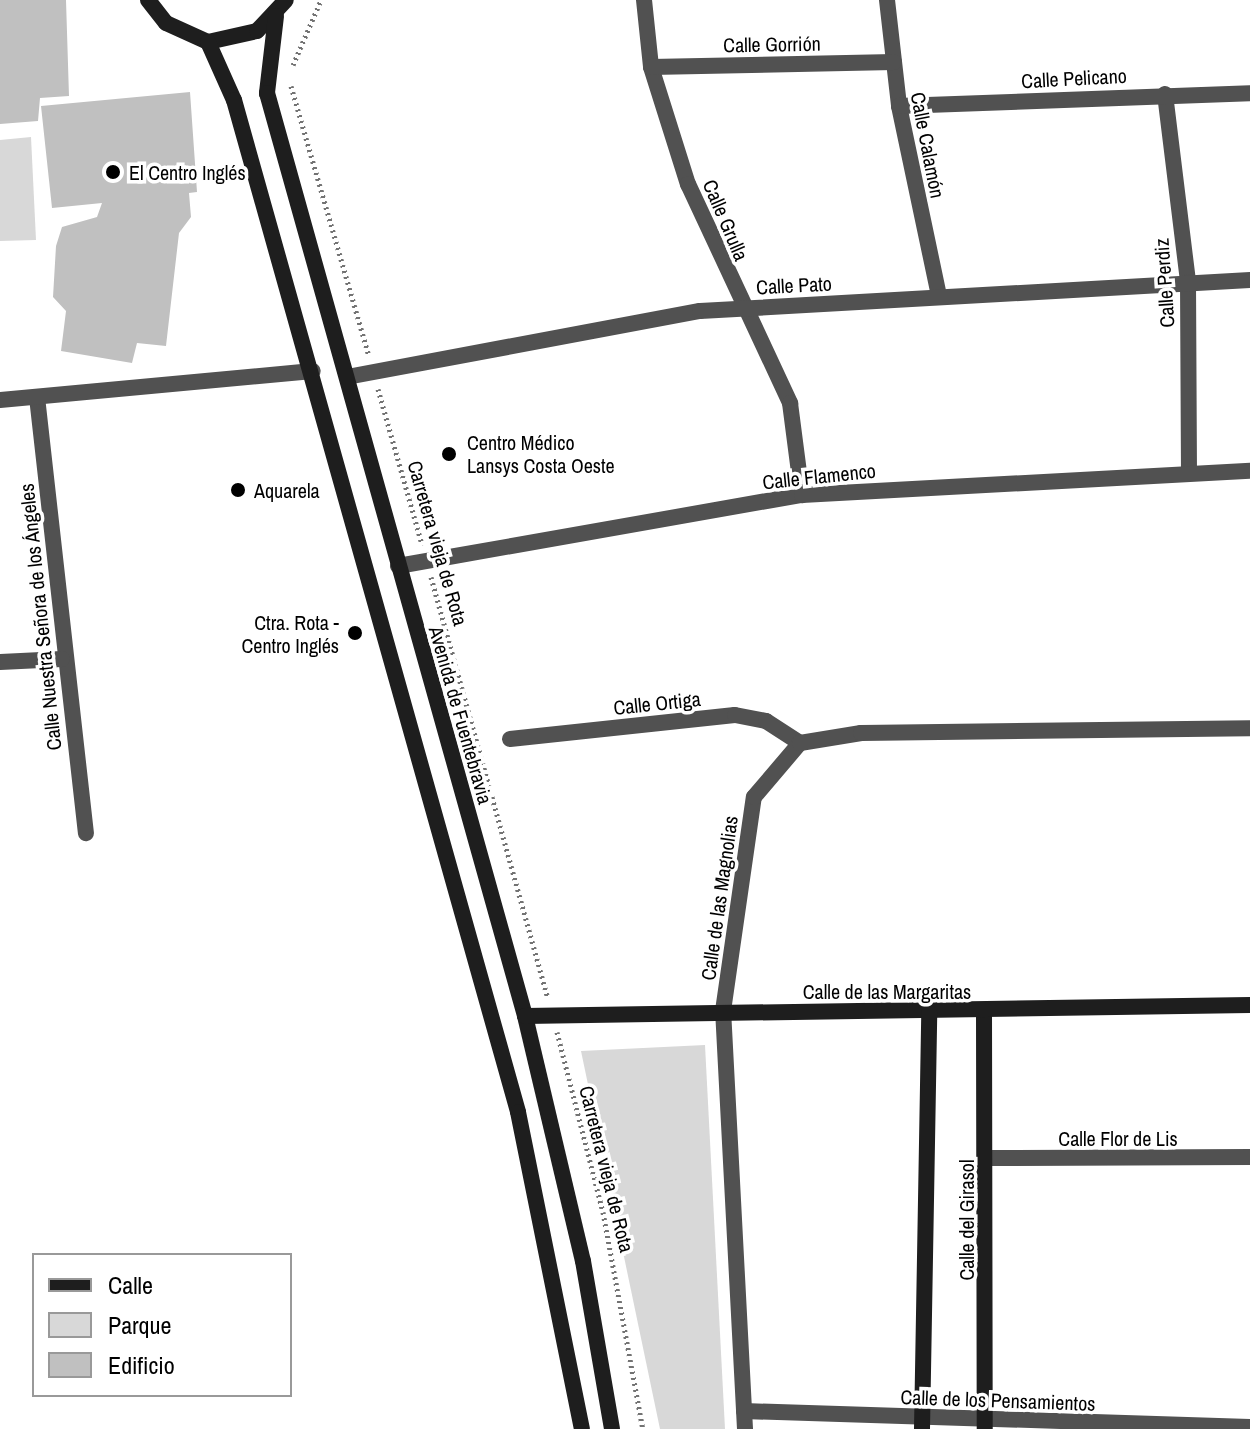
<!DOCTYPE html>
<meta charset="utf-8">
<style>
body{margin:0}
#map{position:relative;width:1250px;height:1429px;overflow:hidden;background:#fff;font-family:"Archivo Narrow",sans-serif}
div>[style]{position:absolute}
.green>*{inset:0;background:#d8d8d8}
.building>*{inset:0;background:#c0c0c0}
.path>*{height:5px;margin-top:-2.5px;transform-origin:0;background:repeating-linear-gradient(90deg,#737373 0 2px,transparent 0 6px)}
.street>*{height:16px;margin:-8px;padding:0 8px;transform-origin:8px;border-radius:8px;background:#515151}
.secondary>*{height:16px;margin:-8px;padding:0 8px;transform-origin:8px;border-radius:8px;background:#1e1e1e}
.dots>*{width:22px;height:22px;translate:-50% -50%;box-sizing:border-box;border:4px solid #fff;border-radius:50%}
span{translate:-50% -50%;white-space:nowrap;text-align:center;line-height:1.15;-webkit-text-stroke:7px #fff;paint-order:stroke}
.street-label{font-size:20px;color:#000}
.poi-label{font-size:20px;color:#000}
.left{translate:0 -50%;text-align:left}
.right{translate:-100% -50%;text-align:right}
.legend{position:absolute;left:32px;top:1253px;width:260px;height:144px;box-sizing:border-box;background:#fff;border:2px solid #999;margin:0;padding:10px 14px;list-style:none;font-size:24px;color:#000}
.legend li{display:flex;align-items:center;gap:16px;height:40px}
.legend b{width:40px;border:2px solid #999}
</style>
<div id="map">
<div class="green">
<i style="clip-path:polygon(31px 137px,36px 240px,0 241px,0 140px)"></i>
<i style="clip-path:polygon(705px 1045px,725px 1429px,660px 1429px,581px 1051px)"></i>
</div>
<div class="building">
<i style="clip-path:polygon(0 0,66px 0,69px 96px,40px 98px,38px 121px,0 124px)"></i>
<i style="clip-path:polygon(190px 92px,197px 192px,189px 193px,191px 217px,179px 233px,166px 346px,137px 343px,132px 363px,61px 351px,66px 311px,53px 297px,56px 246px,62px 227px,97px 217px,102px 203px,52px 208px,41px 106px)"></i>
</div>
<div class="path">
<i style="left:293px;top:65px;width:71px;rotate:-66.7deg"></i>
<i style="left:291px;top:86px;width:281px;rotate:73.9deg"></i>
<i style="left:378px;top:389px;width:162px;rotate:74.2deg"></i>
<i style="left:431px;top:577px;width:435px;rotate:74.5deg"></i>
<i style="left:557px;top:1032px;width:186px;rotate:75.7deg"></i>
<i style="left:603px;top:1212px;width:221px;rotate:79.6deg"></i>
</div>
<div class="street">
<i style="left:644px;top:0;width:67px;rotate:84deg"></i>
<i style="left:651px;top:67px;width:123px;rotate:72.5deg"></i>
<i style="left:688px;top:184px;width:242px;rotate:65deg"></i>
<i style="left:790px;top:403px;width:93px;rotate:82.6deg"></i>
<i style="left:887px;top:0;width:107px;rotate:83.5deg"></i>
<i style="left:899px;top:106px;width:194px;rotate:78.1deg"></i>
<i style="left:651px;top:67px;width:243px;rotate:-1.2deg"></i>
<i style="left:1165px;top:94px;width:189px;rotate:83deg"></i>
<i style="left:1188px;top:282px;width:187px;rotate:89.7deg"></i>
<i style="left:899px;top:106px;width:351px;rotate:-2.1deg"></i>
<i style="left:347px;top:377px;width:359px;rotate:-10.6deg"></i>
<i style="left:700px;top:311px;width:551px;rotate:-3.23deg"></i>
<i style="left:37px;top:397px;width:439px;rotate:83.6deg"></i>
<i style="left:0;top:400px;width:314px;rotate:-5.3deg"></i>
<i style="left:398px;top:566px;width:410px;rotate:-10deg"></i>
<i style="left:802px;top:495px;width:449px;rotate:-3.1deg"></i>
<i style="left:0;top:662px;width:62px;rotate:-2.8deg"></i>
<i style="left:510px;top:739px;width:226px;rotate:-6.1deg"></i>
<i style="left:735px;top:715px;width:32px;rotate:11deg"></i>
<i style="left:766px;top:721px;width:40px;rotate:32.9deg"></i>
<i style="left:986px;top:1158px;width:264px;rotate:-0.2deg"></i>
<i style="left:744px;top:1411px;width:506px;rotate:1.81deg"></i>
<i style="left:745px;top:1429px;width:419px;rotate:-93deg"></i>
<i style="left:723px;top:1011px;width:216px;rotate:-81.8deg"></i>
<i style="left:754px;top:797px;width:71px;rotate:-49.6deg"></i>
<i style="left:800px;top:743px;width:62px;rotate:-9.3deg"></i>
<i style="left:861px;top:733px;width:389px;rotate:-0.7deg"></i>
</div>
<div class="secondary">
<i style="left:148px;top:0;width:29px;rotate:52deg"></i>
<i style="left:166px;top:23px;width:46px;rotate:24.3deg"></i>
<i style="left:208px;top:42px;width:50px;rotate:-12.7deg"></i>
<i style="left:257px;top:31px;width:42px;rotate:-46.9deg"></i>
<i style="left:276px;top:16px;width:78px;rotate:96.7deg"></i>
<i style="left:267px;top:93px;width:958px;rotate:74.38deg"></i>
<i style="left:525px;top:1016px;width:252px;rotate:76.7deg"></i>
<i style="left:583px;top:1261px;width:170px;rotate:80.2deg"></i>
<i style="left:208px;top:42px;width:64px;rotate:65.9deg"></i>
<i style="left:234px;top:100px;width:1051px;rotate:74.32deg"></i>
<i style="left:518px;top:1112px;width:323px;rotate:78.6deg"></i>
<i style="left:984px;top:1011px;width:418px;rotate:89.9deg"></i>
<i style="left:525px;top:1016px;width:725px;rotate:-0.87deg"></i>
<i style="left:922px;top:1429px;width:416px;rotate:-89deg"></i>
</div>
<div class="dots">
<i style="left:113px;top:172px;background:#000"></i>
<i style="left:449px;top:454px;background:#000"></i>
<i style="left:238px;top:490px;background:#000"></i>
<i style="left:355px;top:633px;background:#000"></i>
</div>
<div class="street-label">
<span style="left:772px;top:44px;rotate:-1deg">Calle Gorrión</span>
<span style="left:1074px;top:78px;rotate:-3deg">Calle Pelicano</span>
<span style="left:928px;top:145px;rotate:79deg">Calle Calamón</span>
<span style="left:726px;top:220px;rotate:67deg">Calle Grulla</span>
<span style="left:1164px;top:283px;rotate:-94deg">Calle Perdiz</span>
<span style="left:794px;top:285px;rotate:-3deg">Calle Pato</span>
<span style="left:819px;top:476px;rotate:-6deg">Calle Flamenco</span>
<span style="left:438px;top:543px;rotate:74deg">Carretera vieja de Rota</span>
<span style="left:40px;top:617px;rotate:-96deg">Calle Nuestra Señora de los Ángeles</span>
<span style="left:657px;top:703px;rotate:-6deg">Calle Ortiga</span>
<span style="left:461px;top:715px;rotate:74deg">Avenida de Fuentebravia</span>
<span style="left:719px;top:898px;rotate:-82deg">Calle de las Magnolias</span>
<span style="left:887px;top:991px">Calle de las Margaritas</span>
<span style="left:1118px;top:1138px">Calle Flor de Lis</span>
<span style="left:607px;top:1169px;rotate:76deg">Carretera vieja de Rota</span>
<span style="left:966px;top:1220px;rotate:-90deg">Calle del Girasol</span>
<span style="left:998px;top:1400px;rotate:2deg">Calle de los Pensamientos</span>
</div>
<div class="poi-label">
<span class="left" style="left:129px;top:172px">El Centro Inglés</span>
<span class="left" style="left:467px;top:454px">Centro Médico<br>Lansys Costa Oeste</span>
<span class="left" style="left:254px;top:490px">Aquarela</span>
<span class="right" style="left:339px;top:634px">Ctra. Rota -<br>Centro Inglés</span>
</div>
<ul class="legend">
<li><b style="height:10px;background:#1e1e1e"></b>Calle</li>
<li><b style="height:22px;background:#d8d8d8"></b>Parque</li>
<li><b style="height:22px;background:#c0c0c0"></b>Edificio</li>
</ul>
</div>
